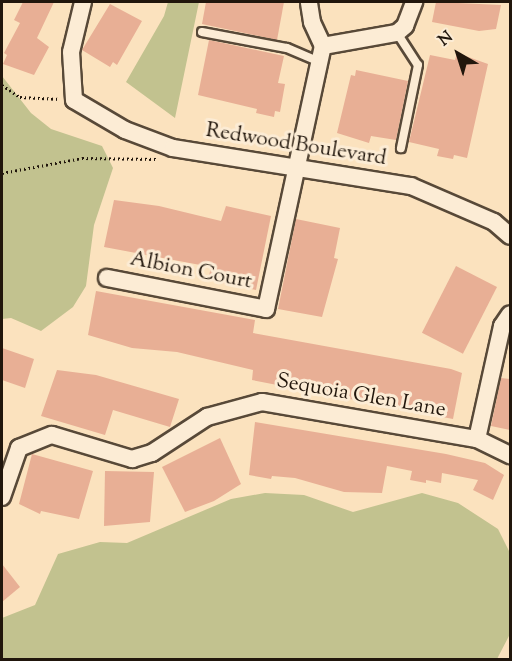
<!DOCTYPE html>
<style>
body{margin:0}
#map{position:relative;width:512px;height:661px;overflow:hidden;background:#fbe2be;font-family:"Sorts Mill Goudy",serif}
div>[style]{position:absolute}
.green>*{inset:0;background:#c2c28f}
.building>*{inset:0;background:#e8af95;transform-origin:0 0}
.path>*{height:3px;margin-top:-1.5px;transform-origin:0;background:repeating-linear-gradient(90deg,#21160c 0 1.5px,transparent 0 4.5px)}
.roads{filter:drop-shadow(2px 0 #584938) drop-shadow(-2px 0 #584938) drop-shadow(0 2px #584938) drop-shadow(0 -2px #584938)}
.lane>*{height:8px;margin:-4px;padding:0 4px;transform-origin:4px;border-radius:4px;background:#fcecd5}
.street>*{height:16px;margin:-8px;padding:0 8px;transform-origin:8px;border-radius:8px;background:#fcecd5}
span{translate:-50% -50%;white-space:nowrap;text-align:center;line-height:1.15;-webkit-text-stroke:6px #fcecd5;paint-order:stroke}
.street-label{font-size:21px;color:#21160c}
.frame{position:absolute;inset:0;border:3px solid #21160c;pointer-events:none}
.north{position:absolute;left:428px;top:24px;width:60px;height:60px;-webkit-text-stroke:4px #fcecd5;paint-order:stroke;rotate:321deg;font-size:16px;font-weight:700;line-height:24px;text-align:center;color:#21160c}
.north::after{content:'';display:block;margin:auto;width:21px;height:27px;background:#21160c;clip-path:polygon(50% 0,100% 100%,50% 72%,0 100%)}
</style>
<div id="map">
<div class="green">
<i style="clip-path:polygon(168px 2px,199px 2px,175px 118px,126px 82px,164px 16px)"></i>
<i style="clip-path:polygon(2px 76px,31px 113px,51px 129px,102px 146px,113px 168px,94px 225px,86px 286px,73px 307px,41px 331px,11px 318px,2px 319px)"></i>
<i style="clip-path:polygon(265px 493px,304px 495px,353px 512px,422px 493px,458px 503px,498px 529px,510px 553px,510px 634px,497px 659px,2px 659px,2px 618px,35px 605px,58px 554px,100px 542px,127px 543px,231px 499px)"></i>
</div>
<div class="building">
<i style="clip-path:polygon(23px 2px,54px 2px,37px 38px,49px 47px,34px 75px,3px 64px,7px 55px,4px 53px,20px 23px,14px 20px)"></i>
<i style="clip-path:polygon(206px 2px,284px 2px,277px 40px,202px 24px)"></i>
<i style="clip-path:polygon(436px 2px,501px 5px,496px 29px,479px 31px,432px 22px)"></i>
<i style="clip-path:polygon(110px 4px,142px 21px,117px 65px,113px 62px,110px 67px,82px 50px)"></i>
<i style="clip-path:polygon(209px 40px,284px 56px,278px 83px,285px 84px,280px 112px,275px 111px,274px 117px,256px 113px,257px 109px,198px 95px)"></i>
<i style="clip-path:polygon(457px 53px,488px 64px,467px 158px,454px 155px,453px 159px,437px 156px,439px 149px,409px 142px,430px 55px,455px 60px)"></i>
<i style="clip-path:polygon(356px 70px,408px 81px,396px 140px,371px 136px,369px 143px,337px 133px,351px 75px,355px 76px)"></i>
<i style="clip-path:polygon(114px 200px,159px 206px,221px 221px,226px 206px,271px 216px,256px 290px,208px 280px,211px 267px,104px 247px)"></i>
<i style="clip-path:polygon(296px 219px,340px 228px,334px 258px,338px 259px,322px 317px,278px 309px)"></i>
<i style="left:456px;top:266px;width:46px;height:75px;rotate:27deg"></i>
<i style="clip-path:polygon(96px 291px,255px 320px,253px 333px,451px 369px,462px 373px,453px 419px,252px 380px,253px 370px,177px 352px,132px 348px,88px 335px)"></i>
<i style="clip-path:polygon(2px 348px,34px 359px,25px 388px,2px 380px)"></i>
<i style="clip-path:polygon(57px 370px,96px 375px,179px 399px,170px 427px,113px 410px,105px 435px,41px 416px)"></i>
<i style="clip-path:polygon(501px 378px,510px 379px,510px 430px,491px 426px)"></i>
<i style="clip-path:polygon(255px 422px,446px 454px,485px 463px,504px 475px,493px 500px,473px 490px,478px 480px,442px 473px,441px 483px,426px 480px,426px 483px,410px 480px,412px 471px,387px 466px,382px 493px,344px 492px,295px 478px,272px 476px,271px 479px,249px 475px)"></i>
<i style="clip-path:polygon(220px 438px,241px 484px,214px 501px,185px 512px,162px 467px)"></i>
<i style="clip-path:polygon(32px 454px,93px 471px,79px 519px,41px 511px,40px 514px,19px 504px)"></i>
<i style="clip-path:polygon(105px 471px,154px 472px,150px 522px,104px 526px)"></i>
<i style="clip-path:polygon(2px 564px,20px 587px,2px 602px)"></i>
</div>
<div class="path">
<i style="left:2px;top:85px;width:22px;rotate:34deg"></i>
<i style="left:20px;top:97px;width:40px;rotate:2.9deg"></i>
<i style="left:2px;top:173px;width:81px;rotate:-10.6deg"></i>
<i style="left:82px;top:158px;width:75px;rotate:0.8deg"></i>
</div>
<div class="roads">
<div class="lane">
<i style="left:202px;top:32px;width:86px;rotate:10.7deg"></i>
<i style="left:287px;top:48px;width:36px;rotate:23deg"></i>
<i style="left:397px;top:33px;width:38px;rotate:57deg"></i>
<i style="left:418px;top:65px;width:85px;rotate:101.6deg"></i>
</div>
<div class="street">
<i style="left:83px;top:2px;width:51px;rotate:103.5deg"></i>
<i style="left:71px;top:52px;width:48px;rotate:86.4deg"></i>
<i style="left:74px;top:100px;width:59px;rotate:30.5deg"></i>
<i style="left:125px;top:130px;width:51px;rotate:20.6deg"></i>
<i style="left:173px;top:148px;width:241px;rotate:9.1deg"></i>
<i style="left:411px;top:186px;width:90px;rotate:23.4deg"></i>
<i style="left:494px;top:222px;width:21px;rotate:41deg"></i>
<i style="left:323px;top:46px;width:75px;rotate:-10deg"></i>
<i style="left:397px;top:33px;width:11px;rotate:-41deg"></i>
<i style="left:405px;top:26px;width:26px;rotate:-69deg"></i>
<i style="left:107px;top:278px;width:162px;rotate:11deg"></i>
<i style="left:266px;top:309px;width:269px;rotate:-77.8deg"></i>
<i style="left:323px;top:46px;width:26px;rotate:-115deg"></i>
<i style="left:312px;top:22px;width:20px;rotate:-99deg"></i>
<i style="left:477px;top:439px;width:116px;rotate:-77.5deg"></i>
<i style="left:502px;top:326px;width:14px;rotate:-56deg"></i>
<i style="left:2px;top:497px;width:52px;rotate:-70.9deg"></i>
<i style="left:19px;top:448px;width:35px;rotate:-22deg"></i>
<i style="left:52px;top:435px;width:84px;rotate:16.7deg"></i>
<i style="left:132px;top:459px;width:21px;rotate:-17deg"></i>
<i style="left:152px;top:453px;width:66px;rotate:-33.2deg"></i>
<i style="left:207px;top:417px;width:57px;rotate:-15.3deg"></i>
<i style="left:262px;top:402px;width:218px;rotate:9.8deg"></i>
<i style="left:477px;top:439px;width:37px;rotate:26deg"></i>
</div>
</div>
<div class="street-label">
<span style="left:296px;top:145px;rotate:9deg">Redwood Boulevard</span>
<span style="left:191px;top:271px;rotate:11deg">Albion Court</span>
<span style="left:361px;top:396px;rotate:10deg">Sequoia Glen Lane</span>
</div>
<div class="frame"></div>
<div class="north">N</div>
</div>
